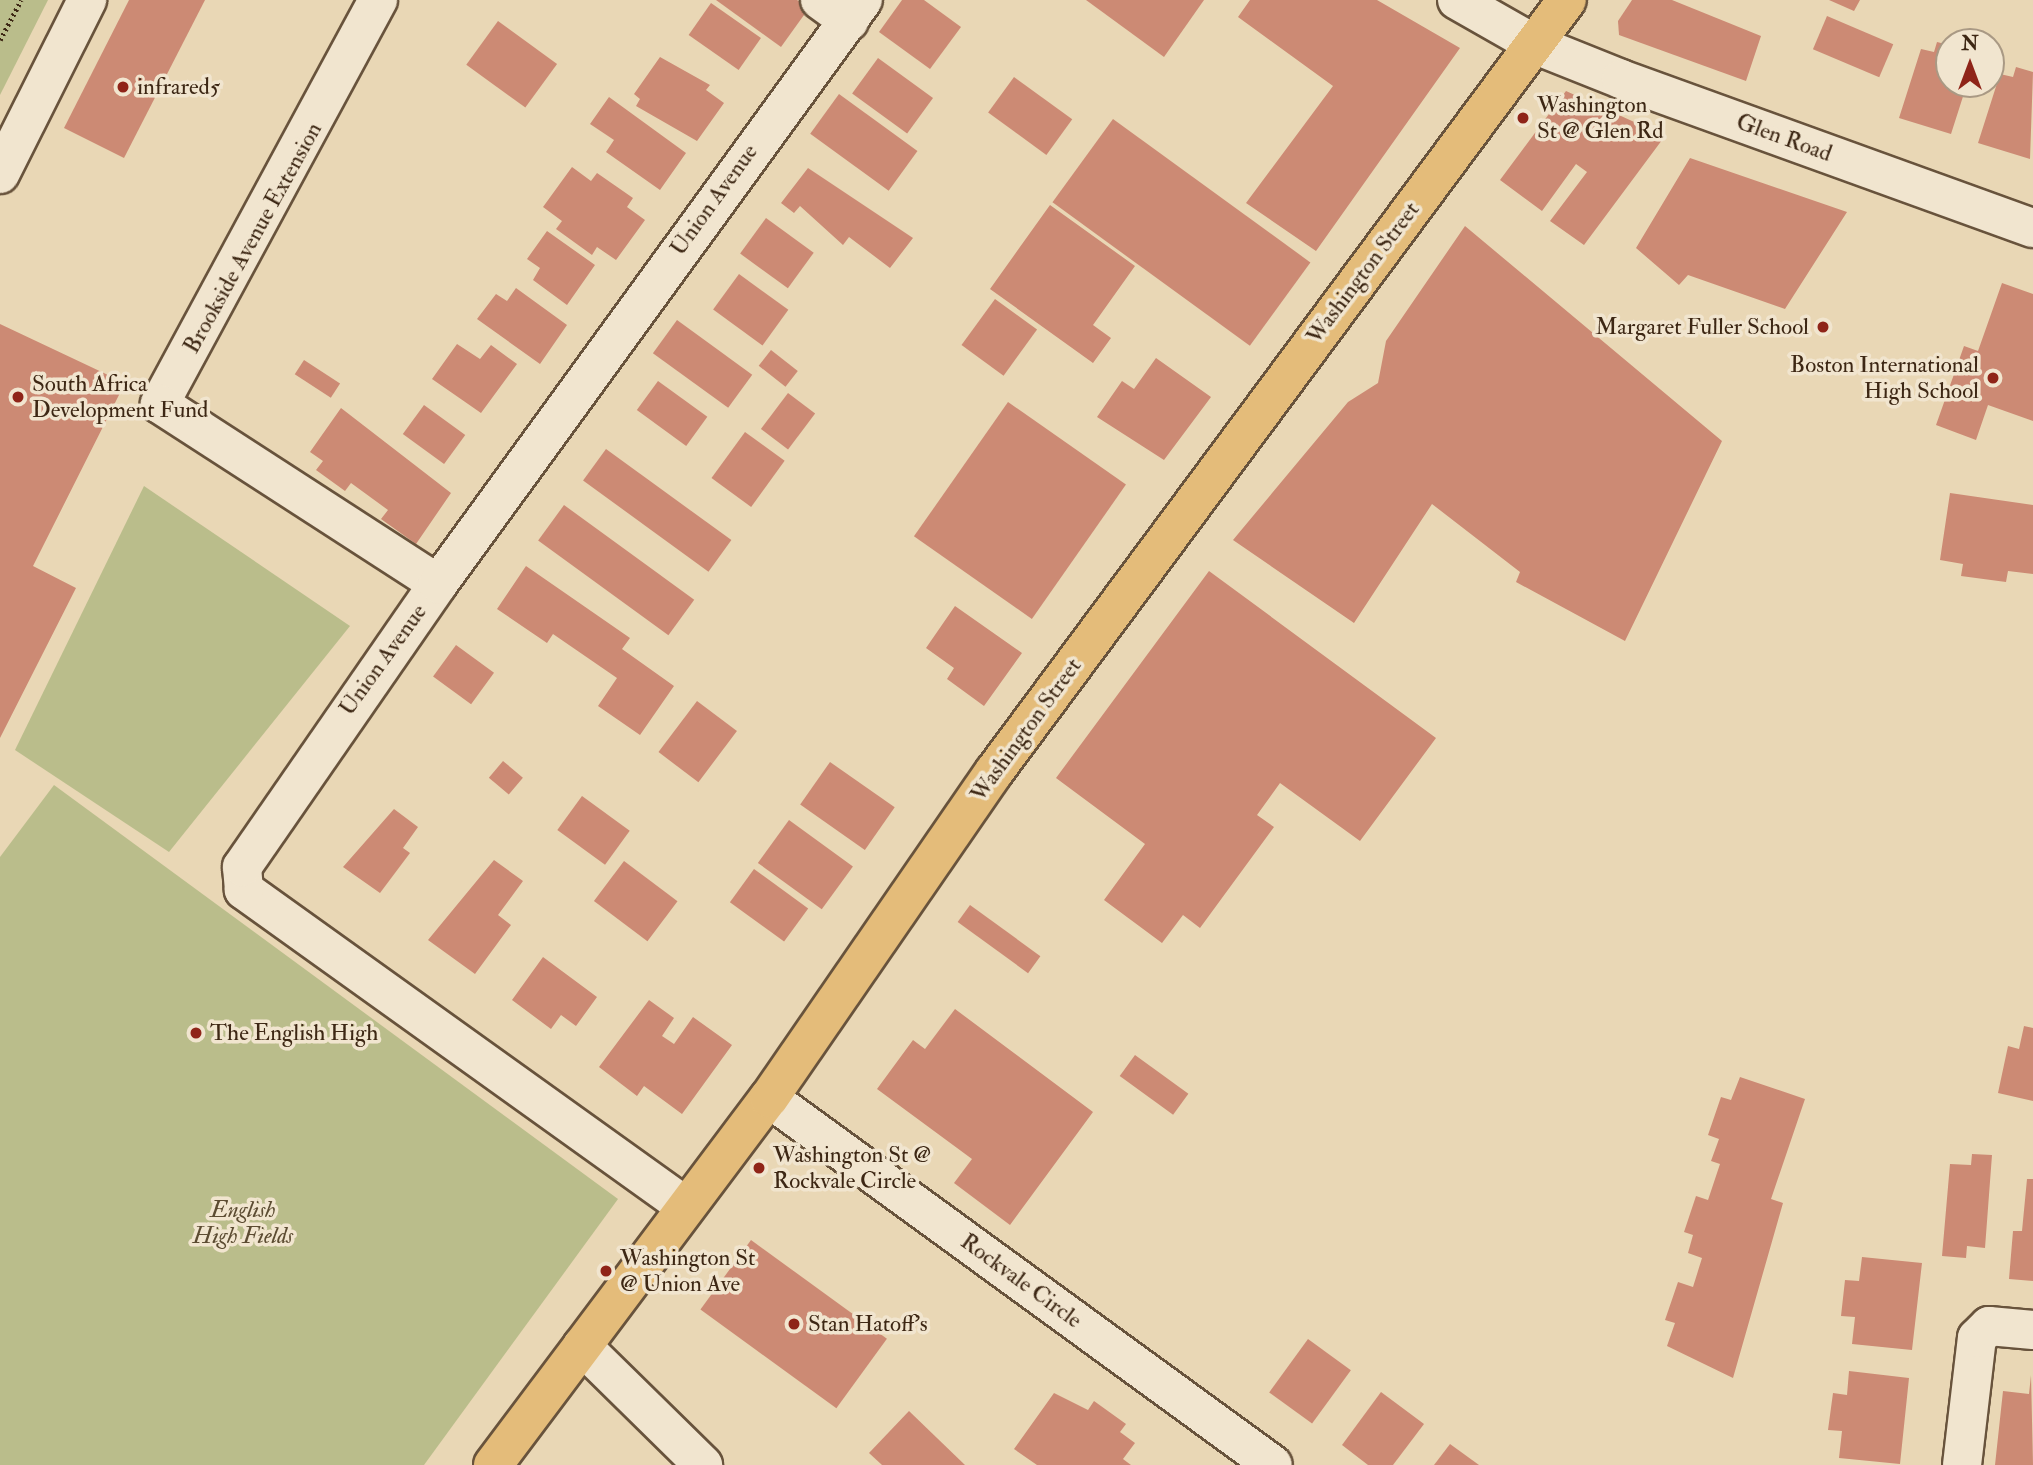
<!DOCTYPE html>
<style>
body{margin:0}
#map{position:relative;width:2033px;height:1465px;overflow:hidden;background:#e9d7b5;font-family:"IM FELL Double Pica",serif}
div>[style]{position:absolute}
.green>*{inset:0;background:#babd8b}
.building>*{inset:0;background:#cc8a74;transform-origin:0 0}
.path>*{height:4.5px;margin-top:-2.25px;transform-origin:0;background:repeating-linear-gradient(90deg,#3d2714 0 2px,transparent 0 5.5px)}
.roads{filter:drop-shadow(2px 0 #68533c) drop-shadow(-2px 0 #68533c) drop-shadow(0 2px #68533c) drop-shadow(0 -2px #68533c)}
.minor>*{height:38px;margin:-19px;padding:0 19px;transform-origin:19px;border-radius:19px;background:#f1e5cf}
.major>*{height:38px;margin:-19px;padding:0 19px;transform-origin:19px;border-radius:19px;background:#e4bc7a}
.dots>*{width:19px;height:19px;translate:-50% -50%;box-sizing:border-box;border:4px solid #f1e5cf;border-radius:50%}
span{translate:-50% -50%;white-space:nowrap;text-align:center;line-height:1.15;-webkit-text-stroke:7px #f1e5cf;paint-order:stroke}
.poi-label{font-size:23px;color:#3d2714}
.left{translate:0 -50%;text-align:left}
.right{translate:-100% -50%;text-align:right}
.street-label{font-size:23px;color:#3d2714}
.park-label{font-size:23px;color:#5c4c32;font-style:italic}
.north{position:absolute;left:1935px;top:28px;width:70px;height:70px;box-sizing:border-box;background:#f1e5cf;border:2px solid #a99984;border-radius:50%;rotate:0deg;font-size:19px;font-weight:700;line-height:28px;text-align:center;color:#3d2714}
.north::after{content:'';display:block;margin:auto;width:24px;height:32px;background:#8f2418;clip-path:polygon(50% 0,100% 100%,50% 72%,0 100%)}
</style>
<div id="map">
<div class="green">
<i style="clip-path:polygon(0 0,48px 0,0 95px)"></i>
<i style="clip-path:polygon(144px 486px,350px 626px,169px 852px,15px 750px)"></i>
<i style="clip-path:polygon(54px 785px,618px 1199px,424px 1465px,0 1465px,0 857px)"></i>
</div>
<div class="building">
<i style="clip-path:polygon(129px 0,205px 0,124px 158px,64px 128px)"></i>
<i style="clip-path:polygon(716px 0,797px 0,809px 8px,781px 47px)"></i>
<i style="clip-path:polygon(902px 0,924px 0,961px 27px,930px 69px,879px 32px)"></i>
<i style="clip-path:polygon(1086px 0,1204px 0,1164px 57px)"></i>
<i style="clip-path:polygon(1250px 0,1377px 0,1460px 48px,1316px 251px,1246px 203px,1333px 86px,1238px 17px)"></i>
<i style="clip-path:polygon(1632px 0,1672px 0,1761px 36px,1746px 81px,1619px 35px,1618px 21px)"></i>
<i style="clip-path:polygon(1829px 0,1860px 0,1854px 11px)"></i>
<i style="left:711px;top:3px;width:61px;height:39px;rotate:35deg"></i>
<i style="left:1827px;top:16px;width:72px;height:36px;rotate:23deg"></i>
<i style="left:498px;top:21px;width:73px;height:54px;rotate:36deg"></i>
<i style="clip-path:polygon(1937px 42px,1949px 45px,1949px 84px,1967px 84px,1951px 134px,1899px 118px,1921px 49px,1934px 52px)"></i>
<i style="clip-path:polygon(660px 57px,710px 85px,706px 90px,724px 103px,697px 141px,636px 106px,640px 99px,634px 94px)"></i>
<i style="left:878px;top:58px;width:68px;height:44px;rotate:36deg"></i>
<i style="clip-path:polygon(2016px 67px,2033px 72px,2030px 159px,1978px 143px,2000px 74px,2013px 77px)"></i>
<i style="left:1014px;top:77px;width:72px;height:44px;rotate:36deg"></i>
<i style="clip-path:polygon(1566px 91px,1665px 136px,1584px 245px,1550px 221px,1587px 172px,1576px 164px,1542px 211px,1500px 180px)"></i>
<i style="left:839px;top:94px;width:97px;height:49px;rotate:36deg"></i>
<i style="clip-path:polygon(609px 97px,686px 153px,660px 190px,606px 152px,614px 140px,590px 124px)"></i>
<i style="left:1113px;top:119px;width:244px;height:103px;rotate:36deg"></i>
<i style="clip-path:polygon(1690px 158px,1847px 212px,1785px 309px,1688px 275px,1679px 285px,1636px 248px)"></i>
<i style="clip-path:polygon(572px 167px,591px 181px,597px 173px,633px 198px,627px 207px,645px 220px,616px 260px,597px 247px,592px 255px,556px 229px,562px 221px,543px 207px)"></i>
<i style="clip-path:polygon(808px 168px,913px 238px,890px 268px,849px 237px,843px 245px,800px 206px,794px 213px,781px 203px)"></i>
<i style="clip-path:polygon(1050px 205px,1135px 266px,1093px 325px,1111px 338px,1093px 363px,990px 289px)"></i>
<i style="left:766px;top:218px;width:59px;height:44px;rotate:36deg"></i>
<i style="clip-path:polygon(1465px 226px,1722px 441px,1625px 641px,1516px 582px,1520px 572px,1432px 504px,1354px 623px,1233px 540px,1348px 402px,1378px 383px,1386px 341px)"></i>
<i style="clip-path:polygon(547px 231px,595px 265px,567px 305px,533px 280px,540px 268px,527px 259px)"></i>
<i style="left:739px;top:274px;width:61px;height:44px;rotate:36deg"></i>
<i style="clip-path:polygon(2002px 283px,2033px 294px,2033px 421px,1988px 405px,1976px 440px,1936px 425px,1964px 346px,1978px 351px)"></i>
<i style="clip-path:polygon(516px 288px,567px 325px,540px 364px,477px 319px,496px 294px,507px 301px)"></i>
<i style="left:995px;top:299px;width:52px;height:57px;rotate:36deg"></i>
<i style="left:677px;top:320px;width:93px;height:41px;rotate:36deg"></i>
<i style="clip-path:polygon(0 324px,125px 383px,33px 566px,76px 588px,0 738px)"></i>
<i style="clip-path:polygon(457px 344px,480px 359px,491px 345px,517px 364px,481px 413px,432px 379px)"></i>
<i style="left:771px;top:350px;width:34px;height:20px;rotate:38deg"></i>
<i style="clip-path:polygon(1156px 358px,1211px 397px,1164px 460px,1097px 417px,1122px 381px,1134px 389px)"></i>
<i style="left:304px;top:360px;width:43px;height:17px;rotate:33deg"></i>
<i style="left:658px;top:381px;width:61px;height:36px;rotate:36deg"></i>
<i style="left:788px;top:393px;width:34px;height:45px;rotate:37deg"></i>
<i style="left:1008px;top:402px;width:144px;height:164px;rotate:35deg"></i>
<i style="left:424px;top:405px;width:51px;height:36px;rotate:36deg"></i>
<i style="clip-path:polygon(341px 408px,451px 493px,416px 544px,381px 519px,388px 510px,351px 483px,345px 491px,316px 470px,323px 461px,310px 452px)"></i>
<i style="left:745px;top:432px;width:49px;height:57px;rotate:36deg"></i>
<i style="left:606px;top:449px;width:155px;height:39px;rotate:36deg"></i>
<i style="clip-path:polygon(1950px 493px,2033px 505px,2033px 574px,2008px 571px,2006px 582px,1961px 576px,1963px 564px,1940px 560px)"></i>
<i style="left:564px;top:505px;width:161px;height:44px;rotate:36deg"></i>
<i style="clip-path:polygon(526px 566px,630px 638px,622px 649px,674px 686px,640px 735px,598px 706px,617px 678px,553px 634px,547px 643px,497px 609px)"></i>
<i style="clip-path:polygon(1209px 571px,1436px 738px,1360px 841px,1280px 783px,1257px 815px,1274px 827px,1200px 928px,1183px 915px,1162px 943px,1104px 900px,1145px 844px,1056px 778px)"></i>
<i style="clip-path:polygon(955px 606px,1022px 653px,984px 706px,947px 679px,954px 668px,926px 648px)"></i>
<i style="left:456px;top:645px;width:47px;height:39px;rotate:36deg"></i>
<i style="left:697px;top:701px;width:50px;height:64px;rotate:37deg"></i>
<i style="left:503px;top:761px;width:26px;height:22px;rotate:40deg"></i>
<i style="left:830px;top:762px;width:79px;height:52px;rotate:35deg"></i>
<i style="left:582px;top:796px;width:59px;height:42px;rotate:36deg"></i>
<i style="clip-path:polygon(394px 809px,418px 827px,403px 848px,410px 853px,380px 893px,343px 867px)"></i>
<i style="left:789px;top:820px;width:79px;height:53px;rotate:36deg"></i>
<i style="clip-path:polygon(494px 860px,523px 881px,498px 915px,511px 925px,475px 974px,428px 940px)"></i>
<i style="left:624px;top:861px;width:67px;height:50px;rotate:37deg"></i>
<i style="left:754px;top:869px;width:67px;height:41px;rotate:36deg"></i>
<i style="left:970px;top:905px;width:87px;height:21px;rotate:36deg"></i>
<i style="clip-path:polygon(543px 957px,597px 997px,576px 1026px,561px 1015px,551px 1029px,512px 1000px)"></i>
<i style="clip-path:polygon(649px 1000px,674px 1018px,662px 1036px,674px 1044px,693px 1017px,732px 1045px,682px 1114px,644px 1086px,637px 1096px,599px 1067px)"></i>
<i style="clip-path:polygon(955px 1009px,1093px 1112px,1010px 1225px,954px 1183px,972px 1159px,877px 1089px,913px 1040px,925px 1049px)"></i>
<i style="clip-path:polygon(2024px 1026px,2033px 1028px,2033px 1101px,1998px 1093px,2008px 1046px,2019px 1049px)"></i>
<i style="left:1135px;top:1055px;width:66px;height:26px;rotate:36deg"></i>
<i style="clip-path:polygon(1740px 1077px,1805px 1099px,1771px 1199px,1783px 1203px,1733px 1378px,1667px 1346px,1675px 1323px,1665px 1320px,1678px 1282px,1693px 1287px,1702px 1258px,1688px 1253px,1693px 1235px,1684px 1232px,1696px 1196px,1708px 1200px,1720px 1164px,1711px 1161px,1719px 1139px,1708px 1135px,1721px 1097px,1731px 1100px)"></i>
<i style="clip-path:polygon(1972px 1154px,1992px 1155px,1985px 1248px,1967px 1246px,1966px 1258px,1942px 1256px,1950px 1164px,1971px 1165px)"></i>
<i style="clip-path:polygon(2027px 1179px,2033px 1179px,2033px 1281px,2009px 1279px,2013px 1231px,2022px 1231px)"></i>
<i style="left:751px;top:1240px;width:168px;height:86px;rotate:36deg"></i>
<i style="clip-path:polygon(1862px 1257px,1922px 1263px,1912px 1350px,1852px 1344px,1855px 1317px,1841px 1316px,1845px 1280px,1859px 1281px)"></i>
<i style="left:1308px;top:1339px;width:53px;height:66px;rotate:36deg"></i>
<i style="clip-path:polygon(1849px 1371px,1909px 1378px,1900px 1464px,1839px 1458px,1842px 1431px,1828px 1430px,1833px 1393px,1847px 1395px)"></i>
<i style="clip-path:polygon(2031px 1375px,2033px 1465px,1995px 1465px,2003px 1391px,2029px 1394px)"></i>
<i style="clip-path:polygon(1381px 1392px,1424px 1424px,1393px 1465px,1368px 1465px,1342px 1445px)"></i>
<i style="clip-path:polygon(1054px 1393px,1088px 1410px,1094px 1401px,1126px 1424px,1120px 1432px,1135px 1443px,1123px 1459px,1131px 1465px,1037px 1465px,1014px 1449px)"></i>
<i style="clip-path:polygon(909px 1411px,965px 1465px,882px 1465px,869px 1453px)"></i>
<i style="clip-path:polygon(1450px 1444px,1479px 1465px,1434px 1465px)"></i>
</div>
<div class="path">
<i style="left:0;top:40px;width:45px;rotate:-62.3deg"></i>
</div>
<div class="roads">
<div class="minor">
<i style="left:378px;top:0;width:459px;rotate:118.4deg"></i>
<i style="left:160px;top:404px;width:331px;rotate:32.9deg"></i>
<i style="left:820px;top:0;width:36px;rotate:36deg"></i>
<i style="left:1457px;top:0;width:91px;rotate:29.7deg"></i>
<i style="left:1536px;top:45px;width:92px;rotate:21.8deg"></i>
<i style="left:1621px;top:79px;width:438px;rotate:19.9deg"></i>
<i style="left:0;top:174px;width:195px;rotate:-63.4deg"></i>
<i style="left:769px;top:1098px;width:623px;rotate:36.06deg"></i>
<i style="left:685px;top:1206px;width:543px;rotate:-144.38deg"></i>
<i style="left:244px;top:890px;width:23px;rotate:-95deg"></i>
<i style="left:242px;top:867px;width:344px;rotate:-55.3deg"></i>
<i style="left:438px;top:584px;width:722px;rotate:-53.96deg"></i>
<i style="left:582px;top:1346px;width:170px;rotate:44.5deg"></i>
<i style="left:1962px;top:1465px;width:128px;rotate:-83.3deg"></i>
<i style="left:1977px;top:1338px;width:17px;rotate:-45deg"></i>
<i style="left:1989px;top:1326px;width:44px;rotate:5.2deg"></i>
</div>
<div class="major">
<i style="left:493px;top:1465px;width:459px;rotate:-53.1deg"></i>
<i style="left:769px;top:1098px;width:396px;rotate:-55.4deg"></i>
<i style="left:994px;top:772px;width:961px;rotate:-53.42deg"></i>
</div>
</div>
<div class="dots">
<i style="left:123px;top:87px;background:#8f2418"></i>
<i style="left:1523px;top:118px;background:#8f2418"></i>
<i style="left:1823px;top:327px;background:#8f2418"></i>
<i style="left:1993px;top:378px;background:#8f2418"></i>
<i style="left:18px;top:397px;background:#8f2418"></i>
<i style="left:196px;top:1033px;background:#8f2418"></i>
<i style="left:759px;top:1168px;background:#8f2418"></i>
<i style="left:606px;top:1271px;background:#8f2418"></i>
<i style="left:794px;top:1324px;background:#8f2418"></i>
</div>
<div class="poi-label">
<span class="left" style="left:137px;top:87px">infrared5</span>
<span class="left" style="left:1537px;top:118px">Washington<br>St @ Glen Rd</span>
<span class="right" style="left:1809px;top:327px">Margaret Fuller School</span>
<span class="right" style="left:1979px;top:378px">Boston International<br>High School</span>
<span class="left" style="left:32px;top:397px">South Africa<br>Development Fund</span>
<span class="left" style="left:210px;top:1033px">The English High</span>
<span class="left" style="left:773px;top:1168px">Washington St @<br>Rockvale Circle</span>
<span class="left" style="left:620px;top:1271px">Washington St<br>@ Union Ave</span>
<span class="left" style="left:808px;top:1324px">Stan Hatoff's</span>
</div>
<div class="street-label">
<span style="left:1784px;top:138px;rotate:20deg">Glen Road</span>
<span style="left:714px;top:200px;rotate:-54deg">Union Avenue</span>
<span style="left:253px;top:238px;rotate:-61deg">Brookside Avenue Extension</span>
<span style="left:1363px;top:273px;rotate:-53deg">Washington Street</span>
<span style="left:383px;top:660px;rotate:-54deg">Union Avenue</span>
<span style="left:1026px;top:730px;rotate:-54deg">Washington Street</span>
<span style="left:1021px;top:1281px;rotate:36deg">Rockvale Circle</span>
</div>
<div class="park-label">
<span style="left:243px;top:1223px">English<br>High Fields</span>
</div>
<div class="north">N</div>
</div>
